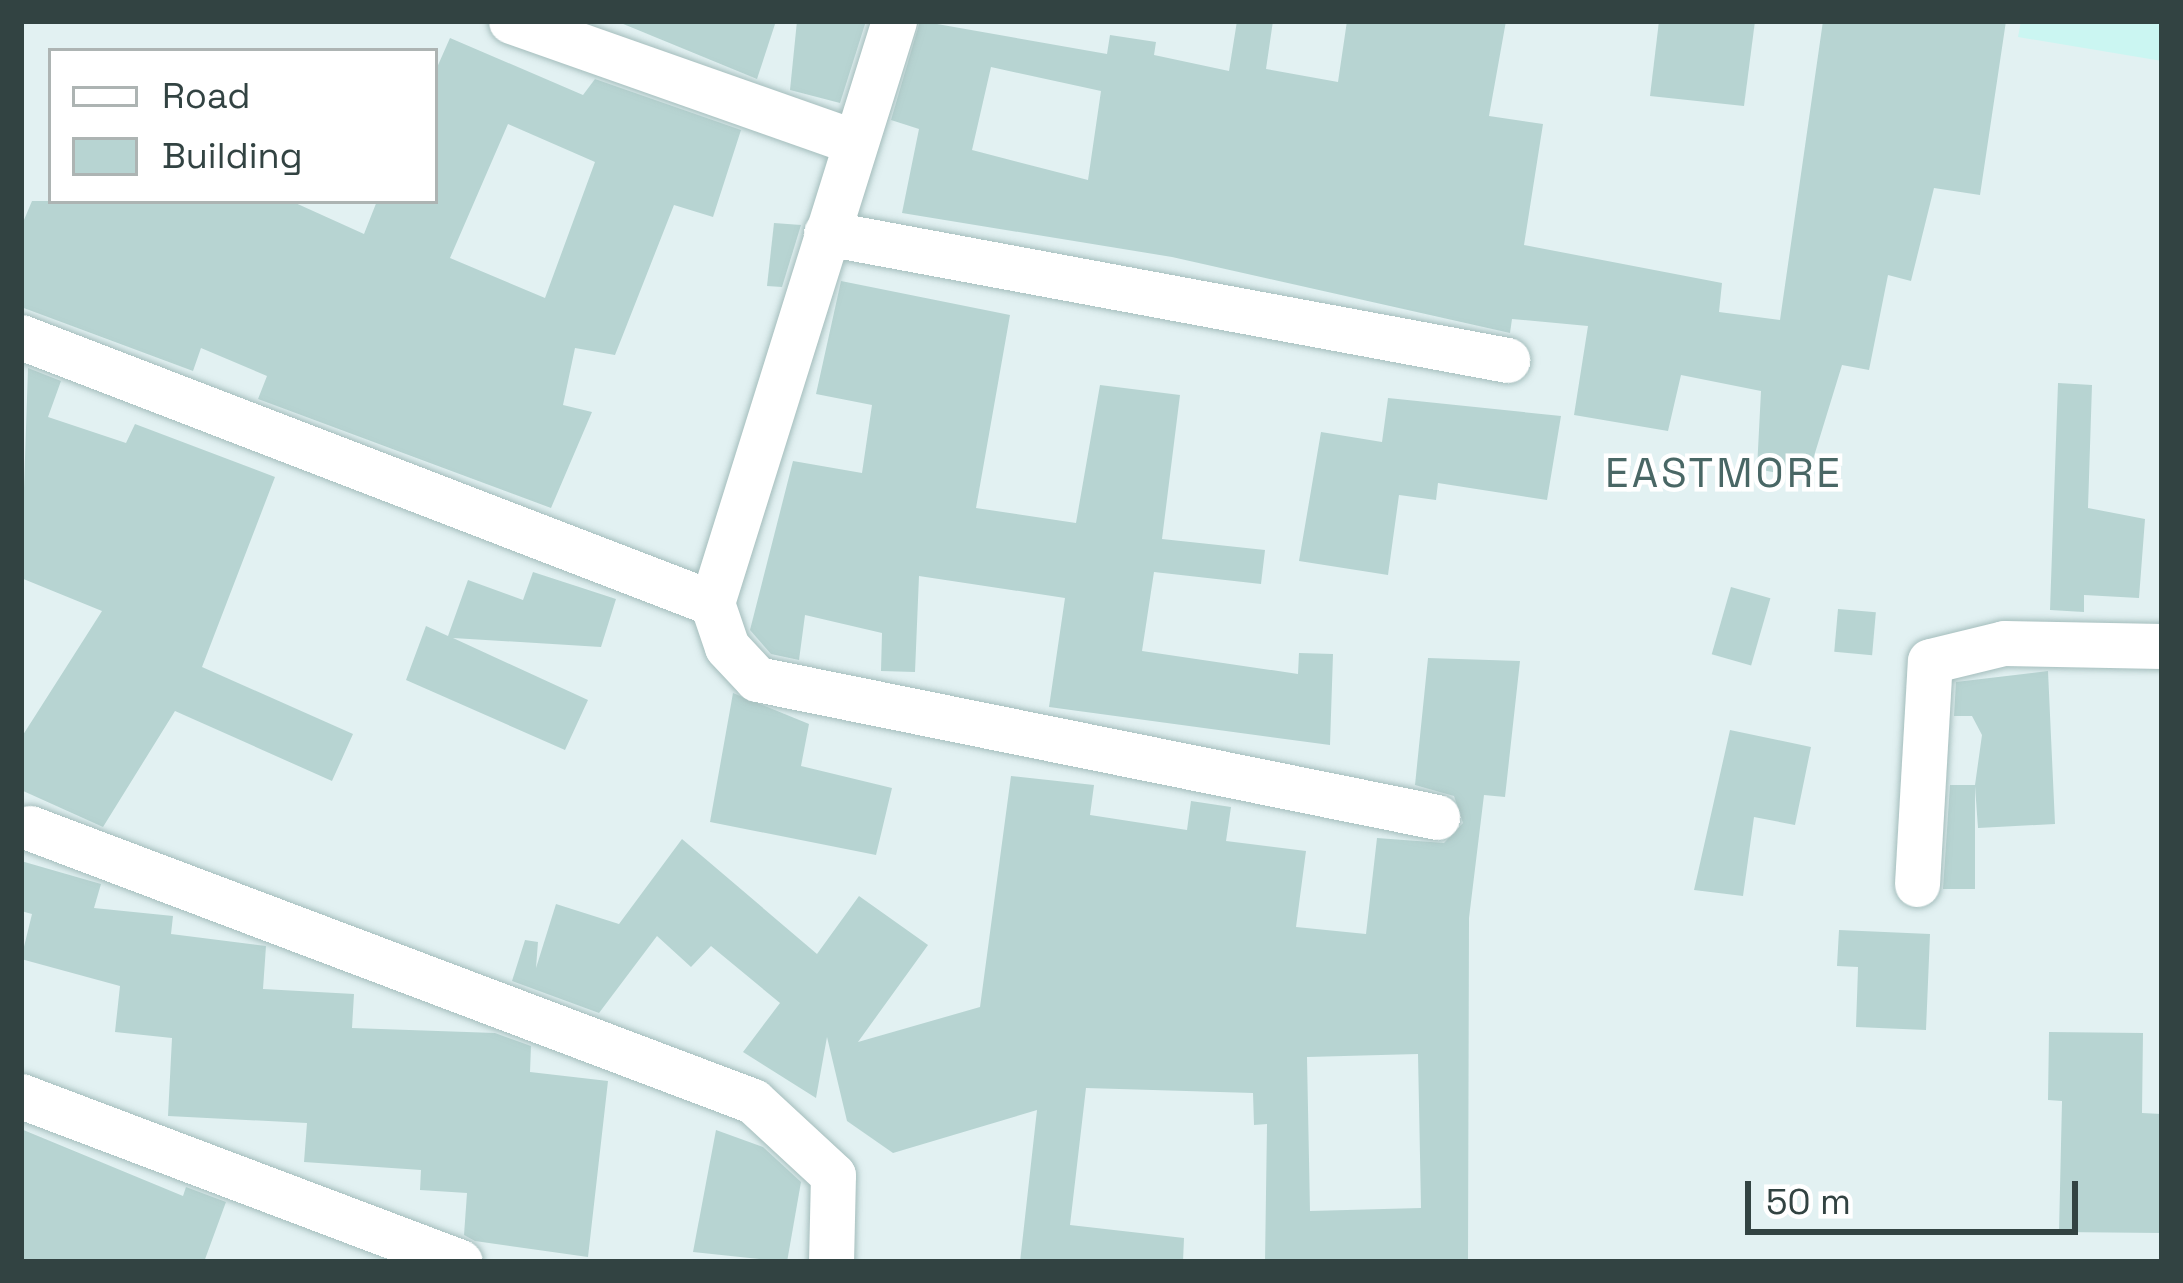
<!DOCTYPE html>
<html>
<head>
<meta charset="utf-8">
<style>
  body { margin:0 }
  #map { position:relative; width:2183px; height:1283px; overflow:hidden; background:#e2f1f2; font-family:"Space Grotesk",sans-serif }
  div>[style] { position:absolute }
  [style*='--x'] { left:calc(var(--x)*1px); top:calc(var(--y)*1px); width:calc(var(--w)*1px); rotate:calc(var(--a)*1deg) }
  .commercial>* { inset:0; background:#cbf6f2 }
  .building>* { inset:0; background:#b7d4d2; transform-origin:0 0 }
  .roads { filter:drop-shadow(0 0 3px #a4bdbc) drop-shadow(0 0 3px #a4bdbc) }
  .street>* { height:45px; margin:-22.5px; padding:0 22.5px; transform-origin:22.5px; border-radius:22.5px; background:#fff }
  span { translate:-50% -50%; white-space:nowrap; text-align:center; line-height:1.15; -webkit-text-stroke:9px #fff; paint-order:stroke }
  .quarter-label { font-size:42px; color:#496765; letter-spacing:3px }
  .frame { position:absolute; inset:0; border:24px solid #324342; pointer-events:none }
  .legend { position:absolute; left:48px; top:48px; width:390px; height:156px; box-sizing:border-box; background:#fff; border:3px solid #adb4b3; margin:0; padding:15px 21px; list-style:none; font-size:36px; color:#324342 }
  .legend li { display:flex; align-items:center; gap:24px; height:60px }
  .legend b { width:60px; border:3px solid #adb4b3 }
  .scale { position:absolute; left:1745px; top:1181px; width:333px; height:54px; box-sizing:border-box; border:6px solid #324342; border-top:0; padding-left:15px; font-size:36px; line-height:42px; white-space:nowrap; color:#324342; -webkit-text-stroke:9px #fff; paint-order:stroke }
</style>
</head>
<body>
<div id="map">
  <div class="commercial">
    <i style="clip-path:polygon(2021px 21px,2162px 21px,2162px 61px,2018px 37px)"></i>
  </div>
  <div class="building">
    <i style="clip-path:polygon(616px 21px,776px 21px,757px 79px)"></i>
    <i style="clip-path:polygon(797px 21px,866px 21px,840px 103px,790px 90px)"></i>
    <i style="clip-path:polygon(evenodd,920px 21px,1107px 54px,1110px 35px,1156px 42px,1154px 55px,1229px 71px,1237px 21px,1273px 21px,1266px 69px,1338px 82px,1347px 21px,1506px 21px,1489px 116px,1543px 124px,1524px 245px,1722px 283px,1719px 312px,1780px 320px,1823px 21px,2006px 21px,1980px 195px,1934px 188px,1911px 281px,1888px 275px,1869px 370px,1842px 365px,1807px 479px,1757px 469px,1761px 391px,1681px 375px,1668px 431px,1574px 415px,1588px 326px,1512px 319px,1510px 333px,1172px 257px,902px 213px,919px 129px,891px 120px,920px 21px,991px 67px,1101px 91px,1088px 180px,972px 150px,991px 67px)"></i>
    <i style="clip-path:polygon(1659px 21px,1755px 21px,1744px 106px,1650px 96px)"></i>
    <i style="clip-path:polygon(evenodd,450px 38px,583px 95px,595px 79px,741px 130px,713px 217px,674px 205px,615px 355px,575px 348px,563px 405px,592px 412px,551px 508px,258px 399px,267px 376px,201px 348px,193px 371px,21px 307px,21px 227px,32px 201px,291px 201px,364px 234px,377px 201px,435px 201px,435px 72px,450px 38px,508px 124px,595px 162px,545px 298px,450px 258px,508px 124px)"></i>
    <i style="clip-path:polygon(774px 223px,801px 225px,782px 287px,767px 286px)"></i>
    <i style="clip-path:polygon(841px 281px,1010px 315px,976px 508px,1076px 523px,1100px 385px,1180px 395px,1162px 539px,1265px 550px,1261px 584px,1154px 572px,1142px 651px,1298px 674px,1299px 653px,1333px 654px,1330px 745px,1049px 707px,1065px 598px,919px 576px,915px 672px,881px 671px,882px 633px,805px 615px,799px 660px,771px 654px,750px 630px,793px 461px,862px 473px,872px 405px,816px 394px)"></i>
    <i style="clip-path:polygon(28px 368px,61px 381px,48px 417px,126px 443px,135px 424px,275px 477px,202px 667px,353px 734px,332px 781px,175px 711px,103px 827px,21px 790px,21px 738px,102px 611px,21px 578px)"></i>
    <i style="clip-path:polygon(2058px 383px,2092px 385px,2088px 508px,2145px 519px,2139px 598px,2084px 595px,2084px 612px,2050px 610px)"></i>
    <i style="clip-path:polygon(1388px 398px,1561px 416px,1547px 500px,1438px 483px,1436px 500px,1399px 495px,1388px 575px,1299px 561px,1321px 432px,1382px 442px)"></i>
    <i style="clip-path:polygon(533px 572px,616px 599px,601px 647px,453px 638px,588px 700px,565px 750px,406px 680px,426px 626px,448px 636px,468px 580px,523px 600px)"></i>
    <i style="left:1731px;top:587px;width:41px;height:70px;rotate:16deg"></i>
    <i style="left:1838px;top:609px;width:38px;height:43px;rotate:5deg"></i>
    <i style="clip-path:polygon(evenodd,1428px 658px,1520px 661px,1505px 797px,1484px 795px,1469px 918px,1468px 1262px,1265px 1262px,1267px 1124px,1254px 1125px,1253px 1093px,1086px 1088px,1070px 1225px,1184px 1238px,1183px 1262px,1020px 1262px,1037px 1110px,893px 1153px,847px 1121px,827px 1037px,816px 1098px,743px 1052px,780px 1003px,711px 946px,691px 967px,657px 936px,599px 1013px,512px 981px,525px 940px,538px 942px,536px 968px,556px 904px,619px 924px,682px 839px,817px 954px,859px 896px,928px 945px,858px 1042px,980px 1007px,1011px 776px,1094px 785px,1090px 815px,1187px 830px,1191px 801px,1231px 807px,1226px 841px,1306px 851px,1296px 927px,1366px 934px,1377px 838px,1444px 843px,1463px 823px,1454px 796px,1415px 785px,1428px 658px,1418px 1054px,1421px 1208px,1310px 1211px,1307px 1057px,1418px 1054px)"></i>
    <i style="clip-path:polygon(2048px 671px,2055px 824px,1978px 828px,1975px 786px,1975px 889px,1943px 889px,1950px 785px,1975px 785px,1982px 735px,1972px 716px,1954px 716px,1956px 682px)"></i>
    <i style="clip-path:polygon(733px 693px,809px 724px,801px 766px,892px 788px,876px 855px,710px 822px)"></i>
    <i style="clip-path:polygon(1730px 730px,1811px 747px,1795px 825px,1754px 817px,1743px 896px,1694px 890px)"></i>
    <i style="clip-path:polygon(21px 861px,101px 884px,94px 908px,173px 916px,171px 934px,266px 946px,263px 989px,354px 994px,352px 1028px,495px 1033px,531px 1046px,530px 1072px,608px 1081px,588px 1257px,475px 1241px,464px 1235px,467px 1193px,420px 1190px,421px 1170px,304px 1162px,307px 1123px,168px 1116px,172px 1038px,115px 1032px,120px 986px,21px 959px,32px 914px,21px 911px)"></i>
    <i style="clip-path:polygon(1839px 930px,1930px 934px,1926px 1030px,1856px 1027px,1858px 967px,1837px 966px)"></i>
    <i style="clip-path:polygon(2049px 1032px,2143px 1033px,2142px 1113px,2162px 1114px,2162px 1233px,2059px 1232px,2062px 1101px,2048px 1100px)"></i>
    <i style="clip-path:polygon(21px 1129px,183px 1196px,186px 1187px,226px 1202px,204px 1262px,21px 1262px)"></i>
    <i style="clip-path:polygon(716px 1130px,763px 1147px,801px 1182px,787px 1262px,693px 1252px)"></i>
  </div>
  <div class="roads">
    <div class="street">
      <i style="--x:511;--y:21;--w:365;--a:19.4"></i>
      <i style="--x:894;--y:21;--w:610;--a:107.37"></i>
      <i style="--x:712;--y:603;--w:46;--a:71.2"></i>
      <i style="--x:727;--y:647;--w:44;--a:46.8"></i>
      <i style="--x:757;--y:679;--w:694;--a:11.47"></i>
      <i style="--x:826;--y:233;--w:693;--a:10.56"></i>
      <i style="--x:21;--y:337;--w:740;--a:21.05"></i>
      <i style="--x:30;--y:828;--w:773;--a:20.69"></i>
      <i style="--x:753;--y:1101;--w:109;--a:42.8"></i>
      <i style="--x:833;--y:1175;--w:87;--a:91.3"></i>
      <i style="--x:1917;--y:884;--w:223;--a:-86.7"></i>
      <i style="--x:1930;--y:661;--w:76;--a:-13.7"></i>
      <i style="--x:2004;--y:643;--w:158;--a:1.1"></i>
      <i style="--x:21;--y:1096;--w:469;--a:20.7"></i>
    </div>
  </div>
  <div class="quarter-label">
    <span style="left:1724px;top:473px">EASTMORE</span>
  </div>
  <div class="frame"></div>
  <ul class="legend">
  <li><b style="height:15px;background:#fff"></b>Road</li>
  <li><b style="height:33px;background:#b7d4d2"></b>Building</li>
  </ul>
  <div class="scale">50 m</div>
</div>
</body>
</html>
